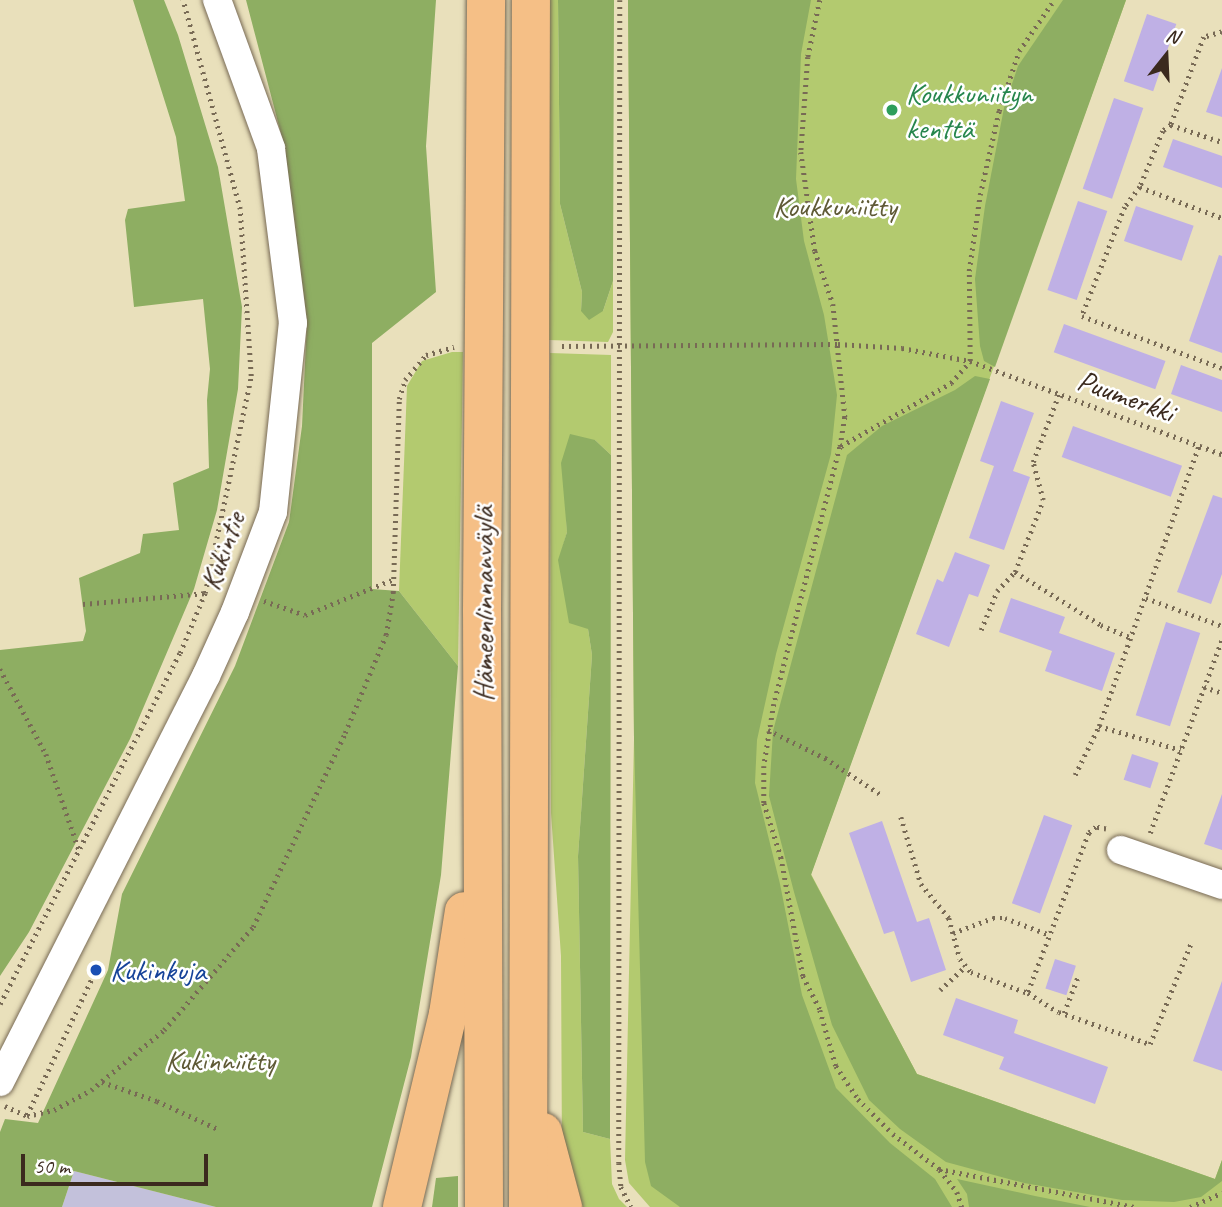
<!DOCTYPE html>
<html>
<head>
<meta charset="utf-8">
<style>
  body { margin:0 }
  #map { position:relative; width:1222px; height:1207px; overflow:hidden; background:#e9e0bb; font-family:Caveat,sans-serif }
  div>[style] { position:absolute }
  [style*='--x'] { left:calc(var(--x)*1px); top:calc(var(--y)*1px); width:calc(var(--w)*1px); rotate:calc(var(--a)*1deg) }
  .industrial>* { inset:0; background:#c3c1db }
  .green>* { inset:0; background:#b3ca6f }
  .forest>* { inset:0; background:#8eae62 }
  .building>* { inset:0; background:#bfb0e5; transform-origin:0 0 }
  .path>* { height:4.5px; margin-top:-2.25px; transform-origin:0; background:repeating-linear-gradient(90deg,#786a55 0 2px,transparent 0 7px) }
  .roads { filter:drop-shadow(0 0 2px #786a55) drop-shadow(0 0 2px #786a55) }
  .street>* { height:28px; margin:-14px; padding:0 14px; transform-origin:14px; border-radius:14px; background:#fff }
  .highway>* { height:38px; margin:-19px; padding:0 19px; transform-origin:19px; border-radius:19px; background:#f5bf86 }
  .dots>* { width:19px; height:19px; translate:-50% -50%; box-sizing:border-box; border:4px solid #fff; border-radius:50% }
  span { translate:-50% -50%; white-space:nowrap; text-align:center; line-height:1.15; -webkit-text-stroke:5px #fff; paint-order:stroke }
  .leisure-label { font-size:30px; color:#27864d }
  .left { translate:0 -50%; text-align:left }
  .park-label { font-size:30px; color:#5f5a36 }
  .street-label { font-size:30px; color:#3b2a1e }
  .transit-label { font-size:30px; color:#164399 }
  .north { position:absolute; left:1131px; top:21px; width:70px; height:70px; -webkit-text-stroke:5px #fff; paint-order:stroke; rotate:18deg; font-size:19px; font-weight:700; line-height:28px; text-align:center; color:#3b2a1e }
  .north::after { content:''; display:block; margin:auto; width:24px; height:32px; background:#3b2a1e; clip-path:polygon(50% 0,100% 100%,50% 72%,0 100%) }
  .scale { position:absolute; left:21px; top:1154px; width:187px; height:32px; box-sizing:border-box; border:4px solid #3b2a1e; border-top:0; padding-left:9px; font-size:21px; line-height:24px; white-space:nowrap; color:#3b2a1e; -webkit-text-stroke:5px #fff; paint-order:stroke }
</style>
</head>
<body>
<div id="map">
  <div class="industrial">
    <i style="clip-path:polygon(74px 1171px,216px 1207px,62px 1207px)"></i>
  </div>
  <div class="green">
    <i style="clip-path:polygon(549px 0,558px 0,560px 204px,582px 292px,581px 311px,603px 311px,613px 281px,613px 332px,608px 342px,549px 340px)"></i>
    <i style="clip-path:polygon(628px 0,1126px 0,811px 874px,917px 1074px,1215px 1179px,1222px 1160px,1222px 1207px,650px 1207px,629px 1183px,625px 1160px,634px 739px)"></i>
    <i style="clip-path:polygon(452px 352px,463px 352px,458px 666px,399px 591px,407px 386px,422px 361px)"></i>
    <i style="clip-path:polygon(550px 353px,611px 355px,611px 455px,595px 440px,566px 512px,567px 532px,559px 560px,588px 629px,592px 655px,578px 856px,583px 1132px,610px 1139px,612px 1184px,619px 1199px,627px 1207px,581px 1207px,562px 1160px,561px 956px,551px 813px)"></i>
  </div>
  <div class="forest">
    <i style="clip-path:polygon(133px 0,164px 0,178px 35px,218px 167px,242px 307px,238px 389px,217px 510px,194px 589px,130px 739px,29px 932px,0 976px,0 650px,83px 641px,86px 631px,79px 578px,140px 553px,143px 534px,179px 530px,173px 483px,209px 468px,207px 400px,210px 369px,203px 299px,134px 307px,125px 220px,128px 209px,185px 201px,176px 137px)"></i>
    <i style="clip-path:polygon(246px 0,436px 0,426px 146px,436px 292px,372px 343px,372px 589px,399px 591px,458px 666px,441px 875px,411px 1057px,372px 1207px,216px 1207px,74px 1171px,62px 1207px,0 1207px,0 1132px,5px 1119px,38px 1123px,108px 970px,122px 894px,235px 666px,289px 522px,302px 426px,307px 321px,285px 149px)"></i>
    <i style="clip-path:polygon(558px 0,614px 0,613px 281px,603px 311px,589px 320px,581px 311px,582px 292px,560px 204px)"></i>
    <i style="clip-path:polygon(628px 0,811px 0,801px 54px,796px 179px,804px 241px,824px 315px,837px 395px,831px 454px,776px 654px,757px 740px,755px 783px,780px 884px,802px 995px,836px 1088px,890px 1143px,935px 1179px,952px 1207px,680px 1207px,651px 1186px,645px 1162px,634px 739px)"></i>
    <i style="clip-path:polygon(1063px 0,1126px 0,995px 367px,984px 361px,980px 346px,975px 279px,985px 206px,1004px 108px,1018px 66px)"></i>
    <i style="clip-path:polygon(975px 376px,990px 379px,811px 875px,917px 1074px,1215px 1179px,1222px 1160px,1222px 1181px,1201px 1197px,1174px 1202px,1122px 1200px,1024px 1183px,946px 1162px,900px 1129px,869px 1100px,832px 1025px,794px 892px,769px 796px,773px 731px,847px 455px,882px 426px,955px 390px)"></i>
    <i style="clip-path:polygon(570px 434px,595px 440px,611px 455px,610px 1139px,583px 1132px,578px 856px,592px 655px,588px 629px,569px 623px,558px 560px,567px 532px,561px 463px)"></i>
    <i style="clip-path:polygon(458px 1176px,458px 1207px,432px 1207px,436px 1178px)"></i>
    <i style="clip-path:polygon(957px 1179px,1035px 1196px,1090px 1207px,969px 1207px,967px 1194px)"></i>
  </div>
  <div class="building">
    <i style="left:1147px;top:14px;width:31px;height:71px;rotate:19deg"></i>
    <i style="clip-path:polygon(1222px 68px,1222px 117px,1206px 112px)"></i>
    <i style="left:1114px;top:98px;width:31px;height:96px;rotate:19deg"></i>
    <i style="clip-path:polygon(1173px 139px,1222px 156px,1222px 188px,1163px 167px)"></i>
    <i style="left:1078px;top:201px;width:31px;height:94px;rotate:19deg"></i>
    <i style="left:1136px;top:206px;width:61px;height:37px;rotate:19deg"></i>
    <i style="clip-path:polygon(1219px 255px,1222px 256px,1222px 353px,1189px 341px)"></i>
    <i style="left:1064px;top:324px;width:108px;height:30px;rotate:20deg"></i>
    <i style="clip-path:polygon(1181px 365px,1222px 380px,1222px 412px,1171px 394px)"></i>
    <i style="clip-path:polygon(1001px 401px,1034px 413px,1013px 471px,1030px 477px,1004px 550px,969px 538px,994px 466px,980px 461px)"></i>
    <i style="left:1073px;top:426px;width:116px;height:33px;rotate:20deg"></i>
    <i style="clip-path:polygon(1213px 495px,1222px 498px,1222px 574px,1211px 604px,1177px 592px)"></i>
    <i style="clip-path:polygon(955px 552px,990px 565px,978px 597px,969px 594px,949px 647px,916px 634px,937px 579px,943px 582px)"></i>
    <i style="clip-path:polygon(1011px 598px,1065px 617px,1059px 633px,1115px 653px,1102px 691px,1045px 671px,1052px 651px,999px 632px)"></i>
    <i style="left:1166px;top:622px;width:36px;height:98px;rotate:18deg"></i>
    <i style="left:1132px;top:754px;width:28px;height:27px;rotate:18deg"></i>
    <i style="clip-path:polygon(1222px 794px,1222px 850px,1204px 844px)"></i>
    <i style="left:1044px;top:815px;width:30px;height:94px;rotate:20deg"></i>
    <i style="clip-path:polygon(882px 821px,917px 922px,929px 918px,946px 970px,911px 982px,894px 931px,884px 934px,849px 833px)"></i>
    <i style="left:1055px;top:959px;width:22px;height:31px;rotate:18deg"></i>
    <i style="clip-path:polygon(1222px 981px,1222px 1071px,1193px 1061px)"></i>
    <i style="clip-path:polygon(956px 998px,1018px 1020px,1014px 1033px,1108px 1067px,1095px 1104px,999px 1069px,1004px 1057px,943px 1035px)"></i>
  </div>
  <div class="path">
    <i style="--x:620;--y:0;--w:1163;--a:90.05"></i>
    <i style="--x:619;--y:1163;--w:24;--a:85"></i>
    <i style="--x:621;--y:1187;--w:22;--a:63"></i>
    <i style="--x:820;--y:0;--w:58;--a:101.9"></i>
    <i style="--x:808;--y:57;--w:95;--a:94.2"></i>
    <i style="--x:801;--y:152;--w:100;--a:82"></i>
    <i style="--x:815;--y:251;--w:56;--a:71.2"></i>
    <i style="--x:833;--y:304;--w:114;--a:83.9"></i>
    <i style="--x:845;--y:417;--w:30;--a:99"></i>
    <i style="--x:840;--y:447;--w:265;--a:104.4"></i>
    <i style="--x:774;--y:704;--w:63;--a:99.2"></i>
    <i style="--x:764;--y:766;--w:37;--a:90"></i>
    <i style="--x:764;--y:803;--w:57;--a:72.5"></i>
    <i style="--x:781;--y:857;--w:121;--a:79.5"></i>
    <i style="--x:803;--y:976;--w:38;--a:63"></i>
    <i style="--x:820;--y:1010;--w:58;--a:74.1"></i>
    <i style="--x:836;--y:1066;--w:40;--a:56"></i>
    <i style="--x:858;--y:1099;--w:49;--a:45"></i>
    <i style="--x:893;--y:1134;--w:58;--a:37.3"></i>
    <i style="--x:939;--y:1169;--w:199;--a:11"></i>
    <i style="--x:1222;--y:32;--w:19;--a:164"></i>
    <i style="--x:1204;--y:37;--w:94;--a:110.6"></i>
    <i style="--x:1171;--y:125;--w:54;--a:18.4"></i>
    <i style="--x:1171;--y:125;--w:10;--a:143"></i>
    <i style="--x:1163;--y:131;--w:61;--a:112.3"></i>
    <i style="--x:1140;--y:187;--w:25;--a:127"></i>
    <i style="--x:1125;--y:207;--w:117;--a:111.5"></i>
    <i style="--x:1082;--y:316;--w:149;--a:20.4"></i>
    <i style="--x:1140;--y:187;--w:88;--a:20.7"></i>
    <i style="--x:562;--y:346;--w:276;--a:-0.4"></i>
    <i style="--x:838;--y:344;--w:64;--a:3.6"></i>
    <i style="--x:902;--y:348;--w:69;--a:10.8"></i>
    <i style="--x:970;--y:361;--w:269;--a:20.3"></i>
    <i style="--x:841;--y:446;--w:127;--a:-29.8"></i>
    <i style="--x:951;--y:383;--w:29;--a:-49"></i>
    <i style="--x:970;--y:361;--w:90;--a:-90.6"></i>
    <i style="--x:969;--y:271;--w:77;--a:-81.8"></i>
    <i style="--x:980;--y:195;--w:86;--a:-77.3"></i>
    <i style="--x:999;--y:111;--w:63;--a:-71.6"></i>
    <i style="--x:1019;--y:51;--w:62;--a:-55.5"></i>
    <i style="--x:1015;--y:572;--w:101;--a:31.6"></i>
    <i style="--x:1101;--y:625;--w:33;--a:23"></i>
    <i style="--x:1146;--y:598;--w:81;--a:20.2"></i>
    <i style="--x:264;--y:601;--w:43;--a:18.9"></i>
    <i style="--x:305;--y:615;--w:96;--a:-22"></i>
    <i style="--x:83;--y:604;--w:124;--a:-5.1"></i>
    <i style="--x:981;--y:630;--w:42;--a:-67.7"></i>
    <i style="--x:997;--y:591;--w:26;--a:-47"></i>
    <i style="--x:1015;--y:572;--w:77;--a:-68.7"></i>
    <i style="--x:1043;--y:500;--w:39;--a:-105"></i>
    <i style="--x:1033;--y:462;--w:73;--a:-69.1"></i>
    <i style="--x:0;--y:669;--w:97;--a:61.6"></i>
    <i style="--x:46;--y:754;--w:102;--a:71"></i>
    <i style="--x:1204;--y:687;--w:19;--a:18"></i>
    <i style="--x:1099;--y:726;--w:85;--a:16.3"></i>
    <i style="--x:768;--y:730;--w:64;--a:26.2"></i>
    <i style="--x:825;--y:758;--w:69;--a:33.2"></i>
    <i style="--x:1075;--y:775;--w:55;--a:-63.9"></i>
    <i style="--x:1099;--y:726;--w:298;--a:-70.4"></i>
    <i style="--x:901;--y:817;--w:70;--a:73.4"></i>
    <i style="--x:921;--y:884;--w:44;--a:50.5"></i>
    <i style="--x:949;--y:918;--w:42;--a:75"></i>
    <i style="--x:960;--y:959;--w:17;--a:50"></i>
    <i style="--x:971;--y:972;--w:61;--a:20.2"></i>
    <i style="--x:1106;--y:829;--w:10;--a:-169"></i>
    <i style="--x:1096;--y:827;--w:9;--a:139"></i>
    <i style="--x:1089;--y:833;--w:171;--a:110.9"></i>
    <i style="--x:1028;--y:993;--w:36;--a:32"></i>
    <i style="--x:1059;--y:1012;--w:96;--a:19.4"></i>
    <i style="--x:1150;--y:1044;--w:109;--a:-67.9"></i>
    <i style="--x:1150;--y:833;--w:207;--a:-69.6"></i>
    <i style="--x:953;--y:933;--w:43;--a:-20.6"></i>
    <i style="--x:993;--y:918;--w:12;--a:0"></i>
    <i style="--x:1005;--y:918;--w:48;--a:20.7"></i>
    <i style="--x:940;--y:990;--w:35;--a:-43"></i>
    <i style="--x:0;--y:1004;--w:394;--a:-62.9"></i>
    <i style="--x:180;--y:653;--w:65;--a:-67.4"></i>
    <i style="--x:205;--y:593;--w:222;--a:-78"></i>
    <i style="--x:251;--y:376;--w:167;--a:-93.8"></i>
    <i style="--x:240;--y:209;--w:217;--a:-105.3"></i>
    <i style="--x:1064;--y:1013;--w:40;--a:-69"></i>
    <i style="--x:102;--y:1082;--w:58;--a:19.1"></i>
    <i style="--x:157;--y:1101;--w:67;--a:24.7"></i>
    <i style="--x:5;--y:1106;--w:24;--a:24"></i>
    <i style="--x:27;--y:1116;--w:28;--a:-13"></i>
    <i style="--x:54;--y:1110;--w:42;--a:-28.4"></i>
    <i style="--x:91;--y:1090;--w:94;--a:-39.4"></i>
    <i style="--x:164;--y:1030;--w:136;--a:-49.2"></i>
    <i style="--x:253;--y:927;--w:215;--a:-64.6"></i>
    <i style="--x:345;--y:733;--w:106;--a:-67.3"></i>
    <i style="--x:386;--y:635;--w:43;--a:-80.5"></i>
    <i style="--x:393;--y:593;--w:194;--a:-88.2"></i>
    <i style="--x:399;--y:399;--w:20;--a:-72"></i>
    <i style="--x:405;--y:380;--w:33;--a:-50"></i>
    <i style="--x:426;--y:355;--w:29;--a:-16"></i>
    <i style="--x:27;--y:1115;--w:161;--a:-64.6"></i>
    <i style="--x:940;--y:1170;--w:28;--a:52"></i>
    <i style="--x:957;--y:1192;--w:16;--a:72"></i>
    <i style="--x:1190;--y:1207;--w:35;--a:-24"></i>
  </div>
  <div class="roads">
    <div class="street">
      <i style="--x:1121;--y:850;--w:107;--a:19.1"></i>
      <i style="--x:0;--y:1082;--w:455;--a:-63.1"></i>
      <i style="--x:206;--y:676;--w:70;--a:-65.6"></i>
      <i style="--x:235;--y:612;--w:107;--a:-69.2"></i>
      <i style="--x:273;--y:512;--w:190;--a:-84"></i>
      <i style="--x:293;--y:323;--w:176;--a:-97.2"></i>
      <i style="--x:271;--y:148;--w:158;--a:-110"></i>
    </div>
    <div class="highway">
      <i style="--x:543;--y:1132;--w:78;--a:75.1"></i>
      <i style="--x:402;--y:1207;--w:198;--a:-76.6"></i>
      <i style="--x:448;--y:1014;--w:104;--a:-81.2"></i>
      <i style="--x:484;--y:1207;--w:596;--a:-90.19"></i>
      <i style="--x:482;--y:611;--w:611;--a:-89.62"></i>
      <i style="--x:528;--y:1207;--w:1207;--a:-89.86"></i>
    </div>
  </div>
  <div class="dots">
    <i style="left:892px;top:110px;background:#2e9e5b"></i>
    <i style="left:96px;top:970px;background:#1a4fb4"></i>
  </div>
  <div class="leisure-label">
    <span class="left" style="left:906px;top:110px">Koukkuniityn<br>kenttä</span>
  </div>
  <div class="park-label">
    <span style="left:835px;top:206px">Koukkuniitty</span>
    <span style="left:220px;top:1060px">Kukinniitty</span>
  </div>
  <div class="street-label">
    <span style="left:1126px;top:396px;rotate:20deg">Puumerkki</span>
    <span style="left:222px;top:551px;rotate:-70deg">Kukintie</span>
    <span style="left:483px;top:604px;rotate:-90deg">Hämeenlinnanväylä</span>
  </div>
  <div class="transit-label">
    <span class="left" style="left:110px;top:970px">Kukinkuja</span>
  </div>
  <div class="north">N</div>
  <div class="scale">50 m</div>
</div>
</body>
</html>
